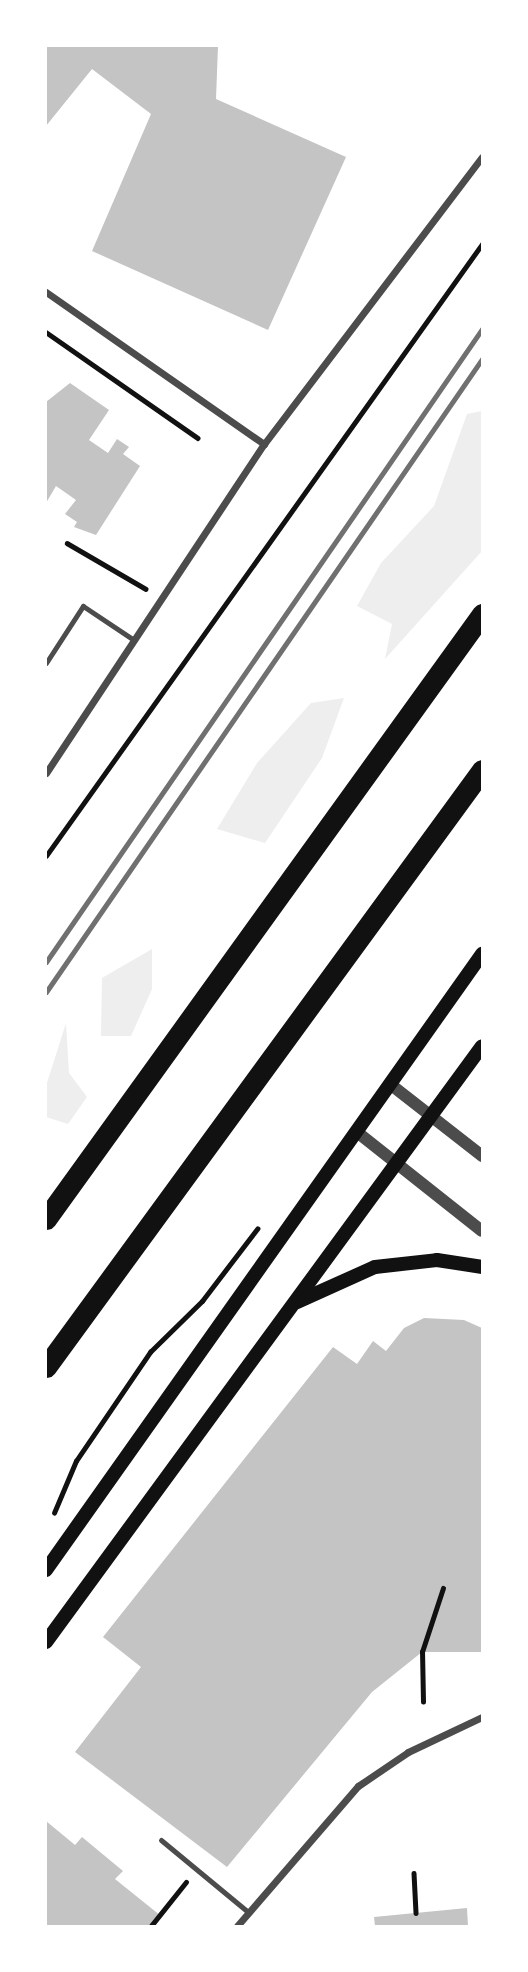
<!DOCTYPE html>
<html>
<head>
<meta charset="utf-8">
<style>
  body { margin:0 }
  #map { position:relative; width:528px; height:1972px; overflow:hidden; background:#fff; font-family:Figtree,sans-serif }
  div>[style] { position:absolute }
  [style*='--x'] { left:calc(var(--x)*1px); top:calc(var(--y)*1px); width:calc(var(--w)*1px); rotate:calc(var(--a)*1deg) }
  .green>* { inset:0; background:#eee }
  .building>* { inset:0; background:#c4c4c4 }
  .path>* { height:4.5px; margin:-2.25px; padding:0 2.25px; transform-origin:2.25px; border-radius:2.25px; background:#111 }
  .service>* { height:5px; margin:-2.5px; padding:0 2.5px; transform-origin:2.5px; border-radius:2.5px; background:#4c4c4c }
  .minor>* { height:7px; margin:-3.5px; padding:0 3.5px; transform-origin:3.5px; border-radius:3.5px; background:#4c4c4c }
  .tertiary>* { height:12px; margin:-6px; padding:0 6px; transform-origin:6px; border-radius:6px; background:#4c4c4c }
  .secondary>* { height:14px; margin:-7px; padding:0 7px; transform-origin:7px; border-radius:7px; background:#111 }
  .motorway>* { height:21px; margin:-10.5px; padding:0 10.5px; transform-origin:10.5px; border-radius:10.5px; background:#111 }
  .rail>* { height:5px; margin:-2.5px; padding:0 2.5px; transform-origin:2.5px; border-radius:2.5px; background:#707070 }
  span { translate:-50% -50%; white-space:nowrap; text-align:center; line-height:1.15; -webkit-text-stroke:5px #fff; paint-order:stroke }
  .frame { position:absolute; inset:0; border:47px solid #fff; pointer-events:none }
</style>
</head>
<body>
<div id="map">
  <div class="green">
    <i style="clip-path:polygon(482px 411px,482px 551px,385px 659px,392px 624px,357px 606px,381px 563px,434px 506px,467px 414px)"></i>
    <i style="clip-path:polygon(344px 698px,322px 758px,265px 843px,217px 829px,257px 763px,311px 703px)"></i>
    <i style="clip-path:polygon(152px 949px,152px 989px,131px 1036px,101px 1036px,102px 978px)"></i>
    <i style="clip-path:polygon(66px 1023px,69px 1073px,87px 1097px,68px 1124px,46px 1117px,46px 1086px)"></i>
  </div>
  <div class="building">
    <i style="clip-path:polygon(46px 46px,218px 46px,216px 99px,346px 157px,268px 330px,92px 251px,151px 114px,92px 69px,46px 126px)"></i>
    <i style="clip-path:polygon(70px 383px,109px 410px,89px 440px,108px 453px,117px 439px,129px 447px,123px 454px,140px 466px,96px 535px,74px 527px,77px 522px,65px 514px,76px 500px,56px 486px,46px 503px,46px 402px)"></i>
    <i style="clip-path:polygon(424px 1318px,464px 1320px,482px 1328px,482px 1652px,422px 1652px,372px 1692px,227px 1867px,75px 1752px,141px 1667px,103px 1637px,333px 1347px,357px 1364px,373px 1341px,386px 1351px,404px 1328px)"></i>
    <i style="clip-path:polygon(46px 1821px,75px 1845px,82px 1837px,123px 1871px,115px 1879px,161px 1916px,152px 1926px,46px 1926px)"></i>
    <i style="clip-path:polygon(467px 1908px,468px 1926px,375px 1926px,374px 1917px)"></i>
  </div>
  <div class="path">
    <i style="--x:46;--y:332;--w:185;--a:34.9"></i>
    <i style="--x:67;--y:543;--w:91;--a:30.2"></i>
    <i style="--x:46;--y:856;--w:751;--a:-54.53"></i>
    <i style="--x:54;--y:1513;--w:56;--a:-67.1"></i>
    <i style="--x:76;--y:1461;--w:132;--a:-55.8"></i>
    <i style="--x:150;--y:1352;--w:73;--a:-44.4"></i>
    <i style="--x:202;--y:1301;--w:91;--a:-52.6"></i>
    <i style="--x:423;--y:1702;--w:50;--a:-91.1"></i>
    <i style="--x:422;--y:1652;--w:67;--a:-71.8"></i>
    <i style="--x:414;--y:1873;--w:40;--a:87.1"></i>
    <i style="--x:151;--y:1926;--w:56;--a:-51.5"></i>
  </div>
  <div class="service">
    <i style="--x:46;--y:663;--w:68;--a:-57"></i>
    <i style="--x:83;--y:606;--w:61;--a:33.7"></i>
    <i style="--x:161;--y:1840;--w:113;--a:39.6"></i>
  </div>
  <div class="minor">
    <i style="--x:46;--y:292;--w:266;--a:34.9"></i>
    <i style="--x:46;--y:773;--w:395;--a:-56.5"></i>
    <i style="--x:264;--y:444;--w:360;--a:-52.8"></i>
    <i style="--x:237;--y:1926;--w:185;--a:-49.2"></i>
    <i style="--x:358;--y:1786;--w:60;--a:-34.2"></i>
    <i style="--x:408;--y:1752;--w:82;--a:-25.3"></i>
  </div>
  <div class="tertiary">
    <i style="--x:390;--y:1084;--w:117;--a:38"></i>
    <i style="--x:357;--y:1132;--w:159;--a:38.4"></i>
  </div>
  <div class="secondary">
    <i style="--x:297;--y:1302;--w:85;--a:-24.2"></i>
    <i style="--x:375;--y:1267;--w:62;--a:-6.4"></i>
    <i style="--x:437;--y:1260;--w:46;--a:8.8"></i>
    <i style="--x:46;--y:1570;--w:755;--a:-54.71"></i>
    <i style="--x:46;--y:1642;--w:738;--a:-53.81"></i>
  </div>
  <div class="motorway">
    <i style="--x:46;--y:1219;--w:746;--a:-54.22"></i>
    <i style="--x:46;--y:1367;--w:739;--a:-53.86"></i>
  </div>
  <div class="rail">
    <i style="--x:46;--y:962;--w:769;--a:-55.44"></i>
    <i style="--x:46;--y:992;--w:769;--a:-55.44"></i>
  </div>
  <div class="frame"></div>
</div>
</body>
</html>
